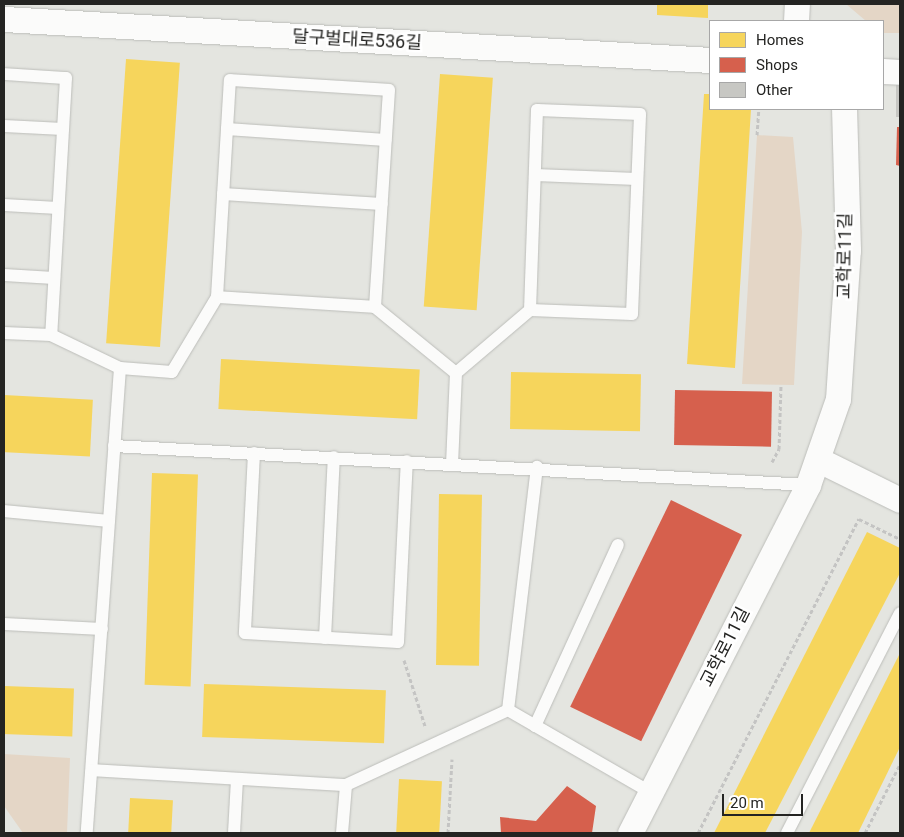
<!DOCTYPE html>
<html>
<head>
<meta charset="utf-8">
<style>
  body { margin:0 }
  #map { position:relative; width:904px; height:837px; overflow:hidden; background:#e4e5e0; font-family:Roboto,"Noto Sans KR",sans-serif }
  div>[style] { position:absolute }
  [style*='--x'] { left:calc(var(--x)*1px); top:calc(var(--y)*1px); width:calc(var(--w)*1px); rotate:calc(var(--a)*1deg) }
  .green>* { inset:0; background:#e4d6c6 }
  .homes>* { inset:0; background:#f6d55c; transform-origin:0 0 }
  .shops>* { inset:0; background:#d6604d; transform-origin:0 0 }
  .building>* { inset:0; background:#c7c7c3; transform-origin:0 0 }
  .path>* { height:3px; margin-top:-1.5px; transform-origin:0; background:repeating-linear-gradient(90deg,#c4c4c3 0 4px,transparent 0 6.5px) }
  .roads { filter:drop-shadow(0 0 1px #bcbdb9) drop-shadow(0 0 1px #bcbdb9) }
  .lane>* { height:12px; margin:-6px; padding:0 6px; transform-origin:6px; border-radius:6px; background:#fbfbfa }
  .street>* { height:25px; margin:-12.5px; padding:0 12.5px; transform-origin:12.5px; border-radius:12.5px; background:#fbfbfa }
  span { translate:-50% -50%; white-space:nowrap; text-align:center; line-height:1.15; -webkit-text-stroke:5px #fff; paint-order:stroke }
  .street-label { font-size:18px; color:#242422 }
  .frame { position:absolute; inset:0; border:5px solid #242422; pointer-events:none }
  .legend { position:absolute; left:709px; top:20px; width:175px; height:90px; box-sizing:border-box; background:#fff; border:1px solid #a7a7a7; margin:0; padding:6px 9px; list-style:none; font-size:15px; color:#242422 }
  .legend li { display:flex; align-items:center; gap:10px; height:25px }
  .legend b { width:25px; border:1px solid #a7a7a7 }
  .scale { position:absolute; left:722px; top:794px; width:81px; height:22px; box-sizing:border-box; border:2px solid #242422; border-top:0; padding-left:6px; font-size:15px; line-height:18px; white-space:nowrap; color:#242422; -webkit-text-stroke:4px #fff; paint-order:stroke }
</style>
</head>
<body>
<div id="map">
  <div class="green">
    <i style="clip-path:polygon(846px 4px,900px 4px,900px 33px,883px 33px,883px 21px,866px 21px)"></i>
    <i style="clip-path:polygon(757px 135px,793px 137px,802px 232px,794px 385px,742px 384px)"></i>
    <i style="clip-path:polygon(4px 754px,70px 758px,67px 833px,23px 833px,4px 806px)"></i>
  </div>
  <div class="homes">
    <i style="clip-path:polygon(657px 4px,708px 4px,708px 18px,657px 15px)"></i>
    <i style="left:126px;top:59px;width:54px;height:285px;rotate:4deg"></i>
    <i style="left:440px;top:74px;width:53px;height:233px;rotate:4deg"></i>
    <i style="clip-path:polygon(704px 94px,710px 94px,710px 109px,751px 109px,735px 368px,687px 364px)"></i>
    <i style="left:221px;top:359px;width:199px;height:50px;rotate:3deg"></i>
    <i style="left:511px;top:372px;width:130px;height:57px;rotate:1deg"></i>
    <i style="left:4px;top:395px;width:89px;height:57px;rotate:3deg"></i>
    <i style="left:152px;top:473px;width:46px;height:212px;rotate:2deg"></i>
    <i style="left:439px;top:494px;width:43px;height:171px;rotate:1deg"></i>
    <i style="clip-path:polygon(867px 532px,900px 548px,900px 573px,765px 833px,714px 833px)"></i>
    <i style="clip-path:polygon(900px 653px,900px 747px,858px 833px,809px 833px)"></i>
    <i style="left:204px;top:684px;width:182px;height:53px;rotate:2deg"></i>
    <i style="left:4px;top:686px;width:70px;height:48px;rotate:2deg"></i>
    <i style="left:399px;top:779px;width:43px;height:54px;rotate:3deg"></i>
    <i style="left:130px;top:798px;width:43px;height:35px;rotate:3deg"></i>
  </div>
  <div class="shops">
    <i style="clip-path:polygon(897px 127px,900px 127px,900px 166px,896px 165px)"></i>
    <i style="left:675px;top:390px;width:97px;height:55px;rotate:1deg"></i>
    <i style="left:671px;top:500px;width:79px;height:230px;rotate:26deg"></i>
    <i style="clip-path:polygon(567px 786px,596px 806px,592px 833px,501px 833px,500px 817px,536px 821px)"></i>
  </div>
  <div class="building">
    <i style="left:900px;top:84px;width:33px;height:4px;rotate:90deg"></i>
  </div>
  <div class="path">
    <i style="--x:757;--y:135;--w:26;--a:-86"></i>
    <i style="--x:772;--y:462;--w:15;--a:-62"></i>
    <i style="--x:779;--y:449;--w:64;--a:-88.2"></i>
    <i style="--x:404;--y:660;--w:69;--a:72.3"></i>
    <i style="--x:448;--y:833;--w:74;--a:-86.9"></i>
    <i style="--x:698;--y:833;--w:353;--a:-62.9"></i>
    <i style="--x:859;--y:519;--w:46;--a:26"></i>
    <i style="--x:865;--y:833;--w:77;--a:-63.1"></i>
  </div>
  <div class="roads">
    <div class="lane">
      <i style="--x:4;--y:74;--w:62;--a:3.7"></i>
      <i style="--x:66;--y:78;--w:257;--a:93.3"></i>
      <i style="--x:4;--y:126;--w:59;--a:2.9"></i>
      <i style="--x:227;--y:129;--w:159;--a:4"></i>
      <i style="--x:535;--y:175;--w:102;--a:2.2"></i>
      <i style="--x:223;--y:194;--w:159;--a:3.6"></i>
      <i style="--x:4;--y:205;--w:54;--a:3.2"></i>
      <i style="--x:4;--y:275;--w:50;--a:3.4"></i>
      <i style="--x:217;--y:297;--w:158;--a:3.6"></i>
      <i style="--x:375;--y:307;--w:104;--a:39.2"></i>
      <i style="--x:456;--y:373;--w:90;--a:92.5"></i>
      <i style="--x:4;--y:333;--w:47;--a:2.4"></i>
      <i style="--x:51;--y:335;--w:76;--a:25.6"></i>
      <i style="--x:120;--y:368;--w:466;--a:94.1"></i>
      <i style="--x:120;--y:368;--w:52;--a:4.4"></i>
      <i style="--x:172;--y:372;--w:87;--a:-59"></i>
      <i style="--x:217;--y:297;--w:217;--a:-86.6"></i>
      <i style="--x:230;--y:80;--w:159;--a:3.6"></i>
      <i style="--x:389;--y:90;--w:217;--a:93.7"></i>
      <i style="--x:456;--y:373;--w:97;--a:-40.4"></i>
      <i style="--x:530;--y:310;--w:102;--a:2.2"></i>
      <i style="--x:632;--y:314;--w:200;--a:-87.7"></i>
      <i style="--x:640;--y:114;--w:103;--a:-177.8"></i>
      <i style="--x:537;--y:110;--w:200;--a:92"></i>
      <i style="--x:114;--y:446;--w:695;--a:3.22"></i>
      <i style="--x:254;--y:453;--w:180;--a:92.9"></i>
      <i style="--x:245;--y:633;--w:153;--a:3.4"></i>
      <i style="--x:398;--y:642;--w:181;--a:-87.2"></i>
      <i style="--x:4;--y:511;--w:105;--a:5.4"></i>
      <i style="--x:4;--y:624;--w:98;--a:2.9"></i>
      <i style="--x:325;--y:638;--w:181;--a:-87.2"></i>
      <i style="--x:508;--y:710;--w:245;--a:-83.2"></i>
      <i style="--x:535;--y:726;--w:199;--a:-65.4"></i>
      <i style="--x:92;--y:770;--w:254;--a:3.4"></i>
      <i style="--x:346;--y:785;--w:179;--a:-24.8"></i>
      <i style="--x:508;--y:710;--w:164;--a:30"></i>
      <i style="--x:234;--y:833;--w:54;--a:-86.8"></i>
      <i style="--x:342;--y:833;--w:48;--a:-85.2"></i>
      <i style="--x:787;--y:833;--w:247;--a:-62.8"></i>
    </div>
    <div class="street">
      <i style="--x:4;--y:19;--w:707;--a:3.32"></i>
      <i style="--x:796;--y:21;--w:17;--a:-87"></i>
      <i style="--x:883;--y:71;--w:17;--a:3"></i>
      <i style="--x:819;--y:460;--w:90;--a:26.3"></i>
      <i style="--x:630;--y:833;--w:391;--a:-62.9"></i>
      <i style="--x:808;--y:485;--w:91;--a:-70.8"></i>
      <i style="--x:838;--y:399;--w:149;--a:-86.2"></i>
      <i style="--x:848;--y:250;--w:141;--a:-91.6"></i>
    </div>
  </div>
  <div class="street-label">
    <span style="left:357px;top:40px;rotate:3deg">달구벌대로536길</span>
    <span style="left:845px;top:256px;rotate:-89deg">교학로11길</span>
    <span style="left:725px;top:647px;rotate:-63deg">교학로11길</span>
  </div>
  <div class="frame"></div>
  <ul class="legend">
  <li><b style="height:14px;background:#f6d55c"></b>Homes</li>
  <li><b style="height:14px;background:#d6604d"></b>Shops</li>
  <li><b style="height:14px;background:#c7c7c3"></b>Other</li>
  </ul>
  <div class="scale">20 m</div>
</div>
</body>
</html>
